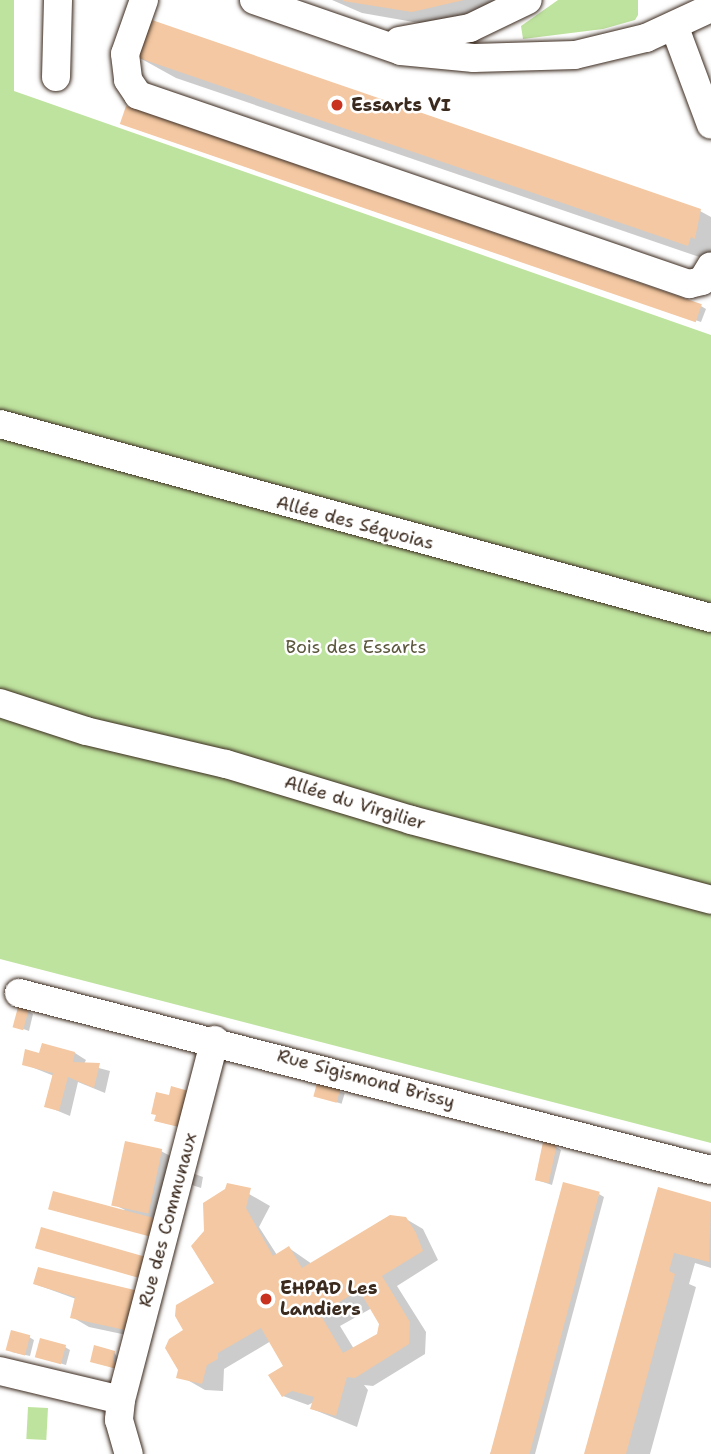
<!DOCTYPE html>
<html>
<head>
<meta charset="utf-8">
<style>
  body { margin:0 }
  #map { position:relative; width:711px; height:1454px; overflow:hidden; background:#fff; font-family:"Shantell Sans",sans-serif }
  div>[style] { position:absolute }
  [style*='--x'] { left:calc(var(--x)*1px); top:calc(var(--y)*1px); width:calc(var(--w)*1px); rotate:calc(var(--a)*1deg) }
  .green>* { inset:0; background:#bee39e; transform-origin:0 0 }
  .shadow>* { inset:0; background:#0003; transform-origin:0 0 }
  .building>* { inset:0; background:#f3c8a2; transform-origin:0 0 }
  .roads { filter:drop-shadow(0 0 2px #3b2a1e) drop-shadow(0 0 2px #3b2a1e) }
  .minor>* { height:28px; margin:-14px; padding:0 14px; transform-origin:14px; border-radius:14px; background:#fff }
  .dots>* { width:19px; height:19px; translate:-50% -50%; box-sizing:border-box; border:4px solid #fff; border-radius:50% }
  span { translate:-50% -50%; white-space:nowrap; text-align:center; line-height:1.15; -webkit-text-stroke:5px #fff; paint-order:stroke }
  .poi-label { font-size:18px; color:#3b2a1e; font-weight:700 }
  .left { translate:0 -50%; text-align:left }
  .street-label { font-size:18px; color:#3b2a1e }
  .park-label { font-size:18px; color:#5c583e }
</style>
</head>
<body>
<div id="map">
  <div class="green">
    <i style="clip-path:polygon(0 0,14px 0,14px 91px,711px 335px,711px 1143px,0 959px)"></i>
    <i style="clip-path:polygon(558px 0,638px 0,638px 15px,635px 20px,603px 29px,523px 39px,521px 26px)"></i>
    <i style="left:28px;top:1407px;width:20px;height:32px;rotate:3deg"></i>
  </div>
  <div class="shadow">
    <i style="clip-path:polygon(332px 0,525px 0,442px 27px,362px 13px)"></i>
    <i style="clip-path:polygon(138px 57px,700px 211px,711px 217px,711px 261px,176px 78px)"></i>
    <i style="clip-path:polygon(123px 124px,701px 306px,706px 309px,701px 322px)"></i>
    <i style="clip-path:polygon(28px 1011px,33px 1014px,29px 1031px,15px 1026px)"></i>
    <i style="clip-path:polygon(43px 1045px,75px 1053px,86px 1060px,84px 1064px,110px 1071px,105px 1093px,78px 1082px,70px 1116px,46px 1106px,54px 1076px,24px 1064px,41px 1055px)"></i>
    <i style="left:318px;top:1085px;width:28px;height:11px;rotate:17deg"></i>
    <i style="clip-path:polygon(556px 1147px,561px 1150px,552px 1185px,540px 1181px)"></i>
    <i style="clip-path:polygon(161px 1151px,172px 1157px,160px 1238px,50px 1208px,125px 1210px,113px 1204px)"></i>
    <i style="clip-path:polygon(192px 1173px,203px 1177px,201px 1188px,189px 1184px)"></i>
    <i style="clip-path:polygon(659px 1189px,711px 1204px,711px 1268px,695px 1263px,689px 1284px,696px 1287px,650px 1454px,586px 1454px)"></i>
    <i style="clip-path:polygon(evenodd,249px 1194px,270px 1206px,259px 1227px,277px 1255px,289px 1248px,312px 1264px,406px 1219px,423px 1229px,438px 1260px,397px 1286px,426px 1332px,425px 1354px,373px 1386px,364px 1385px,368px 1390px,357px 1427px,312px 1409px,314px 1402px,308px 1405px,283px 1396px,286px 1367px,271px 1341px,224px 1369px,223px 1391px,205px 1390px,184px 1378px,185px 1331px,216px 1284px,249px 1194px,372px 1308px,381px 1323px,379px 1335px,354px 1349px,340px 1326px,372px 1308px)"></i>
    <i style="clip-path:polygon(599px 1194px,604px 1197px,535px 1454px,490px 1454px)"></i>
    <i style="clip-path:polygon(39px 1270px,150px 1340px,89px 1327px,72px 1317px,76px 1299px,35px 1284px)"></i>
    <i style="clip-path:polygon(29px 1337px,34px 1340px,30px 1356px,12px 1352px)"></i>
    <i style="clip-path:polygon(65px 1347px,70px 1350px,66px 1365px,37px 1356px)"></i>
    <i style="clip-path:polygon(114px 1352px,126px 1372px,92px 1361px)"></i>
  </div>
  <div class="building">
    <i style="clip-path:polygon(464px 0,412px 12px,343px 1px,343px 0)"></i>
    <i style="clip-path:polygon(149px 19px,701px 209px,695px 239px,691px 237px,688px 246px,136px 57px)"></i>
    <i style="left:126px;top:106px;width:609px;height:19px;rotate:19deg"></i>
    <i style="left:18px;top:1007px;width:11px;height:21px;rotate:15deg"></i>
    <i style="clip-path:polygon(42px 1043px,75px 1052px,73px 1062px,100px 1063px,94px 1088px,68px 1077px,59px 1111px,44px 1107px,53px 1073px,22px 1065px,25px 1049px,39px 1053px)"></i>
    <i style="left:317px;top:1083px;width:24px;height:14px;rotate:15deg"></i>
    <i style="clip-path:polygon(171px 1086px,192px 1092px,183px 1128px,154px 1121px,156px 1115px,151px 1114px,156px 1092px,169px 1095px)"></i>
    <i style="left:125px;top:1141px;width:38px;height:66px;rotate:12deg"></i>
    <i style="left:543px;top:1142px;width:14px;height:39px;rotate:12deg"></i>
    <i style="left:563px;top:1182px;width:38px;height:282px;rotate:15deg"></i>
    <i style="clip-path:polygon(evenodd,227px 1183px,251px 1188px,246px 1208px,273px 1256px,289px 1246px,302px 1268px,390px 1215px,406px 1217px,416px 1233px,423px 1251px,382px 1276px,410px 1322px,409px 1344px,355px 1378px,347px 1377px,336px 1416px,310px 1409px,314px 1397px,292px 1391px,282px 1397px,268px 1375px,283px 1366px,261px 1328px,218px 1353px,218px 1359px,207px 1365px,202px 1384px,176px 1378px,178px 1370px,165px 1348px,169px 1339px,183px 1330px,175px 1316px,176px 1305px,214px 1283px,191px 1246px,204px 1231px,203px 1203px,225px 1189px,227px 1183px,359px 1290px,379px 1324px,377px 1334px,343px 1353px,320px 1314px,359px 1290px)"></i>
    <i style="clip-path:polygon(658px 1187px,711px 1202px,709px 1262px,674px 1253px,669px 1271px,675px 1274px,626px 1454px,584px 1454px)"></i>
    <i style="left:53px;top:1191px;width:111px;height:19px;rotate:15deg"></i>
    <i style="left:41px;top:1227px;width:112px;height:22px;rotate:16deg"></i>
    <i style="clip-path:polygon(38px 1267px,143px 1292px,134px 1332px,70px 1318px,75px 1297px,33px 1284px)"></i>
    <i style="left:11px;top:1330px;width:20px;height:21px;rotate:15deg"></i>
    <i style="left:40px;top:1338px;width:27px;height:20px;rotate:15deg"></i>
    <i style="clip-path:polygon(94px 1345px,115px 1351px,113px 1362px,123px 1364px,121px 1370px,90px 1362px)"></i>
  </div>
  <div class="roads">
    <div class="minor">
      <i style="--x:144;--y:0;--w:57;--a:109.4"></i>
      <i style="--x:125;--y:54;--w:26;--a:83"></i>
      <i style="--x:128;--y:80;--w:18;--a:56"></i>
      <i style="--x:138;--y:95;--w:583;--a:18.93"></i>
      <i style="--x:689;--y:284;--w:13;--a:-13"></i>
      <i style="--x:702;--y:281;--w:17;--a:-59"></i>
      <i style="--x:254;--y:0;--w:156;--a:19.1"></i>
      <i style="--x:401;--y:51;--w:73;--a:5.5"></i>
      <i style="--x:474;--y:58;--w:101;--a:-1.7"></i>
      <i style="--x:575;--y:55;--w:73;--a:-13.5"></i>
      <i style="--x:646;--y:38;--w:72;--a:-24.8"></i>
      <i style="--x:675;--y:28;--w:103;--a:69.6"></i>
      <i style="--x:399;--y:41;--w:72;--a:-10.4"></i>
      <i style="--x:470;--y:28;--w:64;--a:-25.8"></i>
      <i style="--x:56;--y:77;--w:77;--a:-88.5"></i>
      <i style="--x:0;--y:424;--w:737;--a:15.26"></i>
      <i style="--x:0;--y:703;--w:90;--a:18"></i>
      <i style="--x:86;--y:731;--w:144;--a:13.3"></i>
      <i style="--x:226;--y:764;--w:193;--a:16.8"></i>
      <i style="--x:411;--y:820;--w:310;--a:14.9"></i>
      <i style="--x:19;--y:993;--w:714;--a:14.35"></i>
      <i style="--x:0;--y:1371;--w:124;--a:13.5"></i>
      <i style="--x:121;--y:1400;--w:20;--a:96"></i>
      <i style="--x:119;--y:1420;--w:35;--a:74"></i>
      <i style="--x:121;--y:1400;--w:372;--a:-75.4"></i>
    </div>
  </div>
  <div class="dots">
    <i style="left:337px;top:105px;background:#c8321e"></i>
    <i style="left:266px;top:1299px;background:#c8321e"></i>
  </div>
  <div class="poi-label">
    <span class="left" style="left:351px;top:105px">Essarts VI</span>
    <span class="left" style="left:280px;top:1299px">EHPAD Les<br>Landiers</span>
  </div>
  <div class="street-label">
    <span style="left:355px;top:523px;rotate:15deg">Allée des Séquoias</span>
    <span style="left:355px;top:803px;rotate:17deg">Allée du Virgilier</span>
    <span style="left:366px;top:1079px;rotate:15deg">Rue Sigismond Brissy</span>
    <span style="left:168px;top:1220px;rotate:-75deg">Rue des Communaux</span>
  </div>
  <div class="park-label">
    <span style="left:356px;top:647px">Bois des Essarts</span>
  </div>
</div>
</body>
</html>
